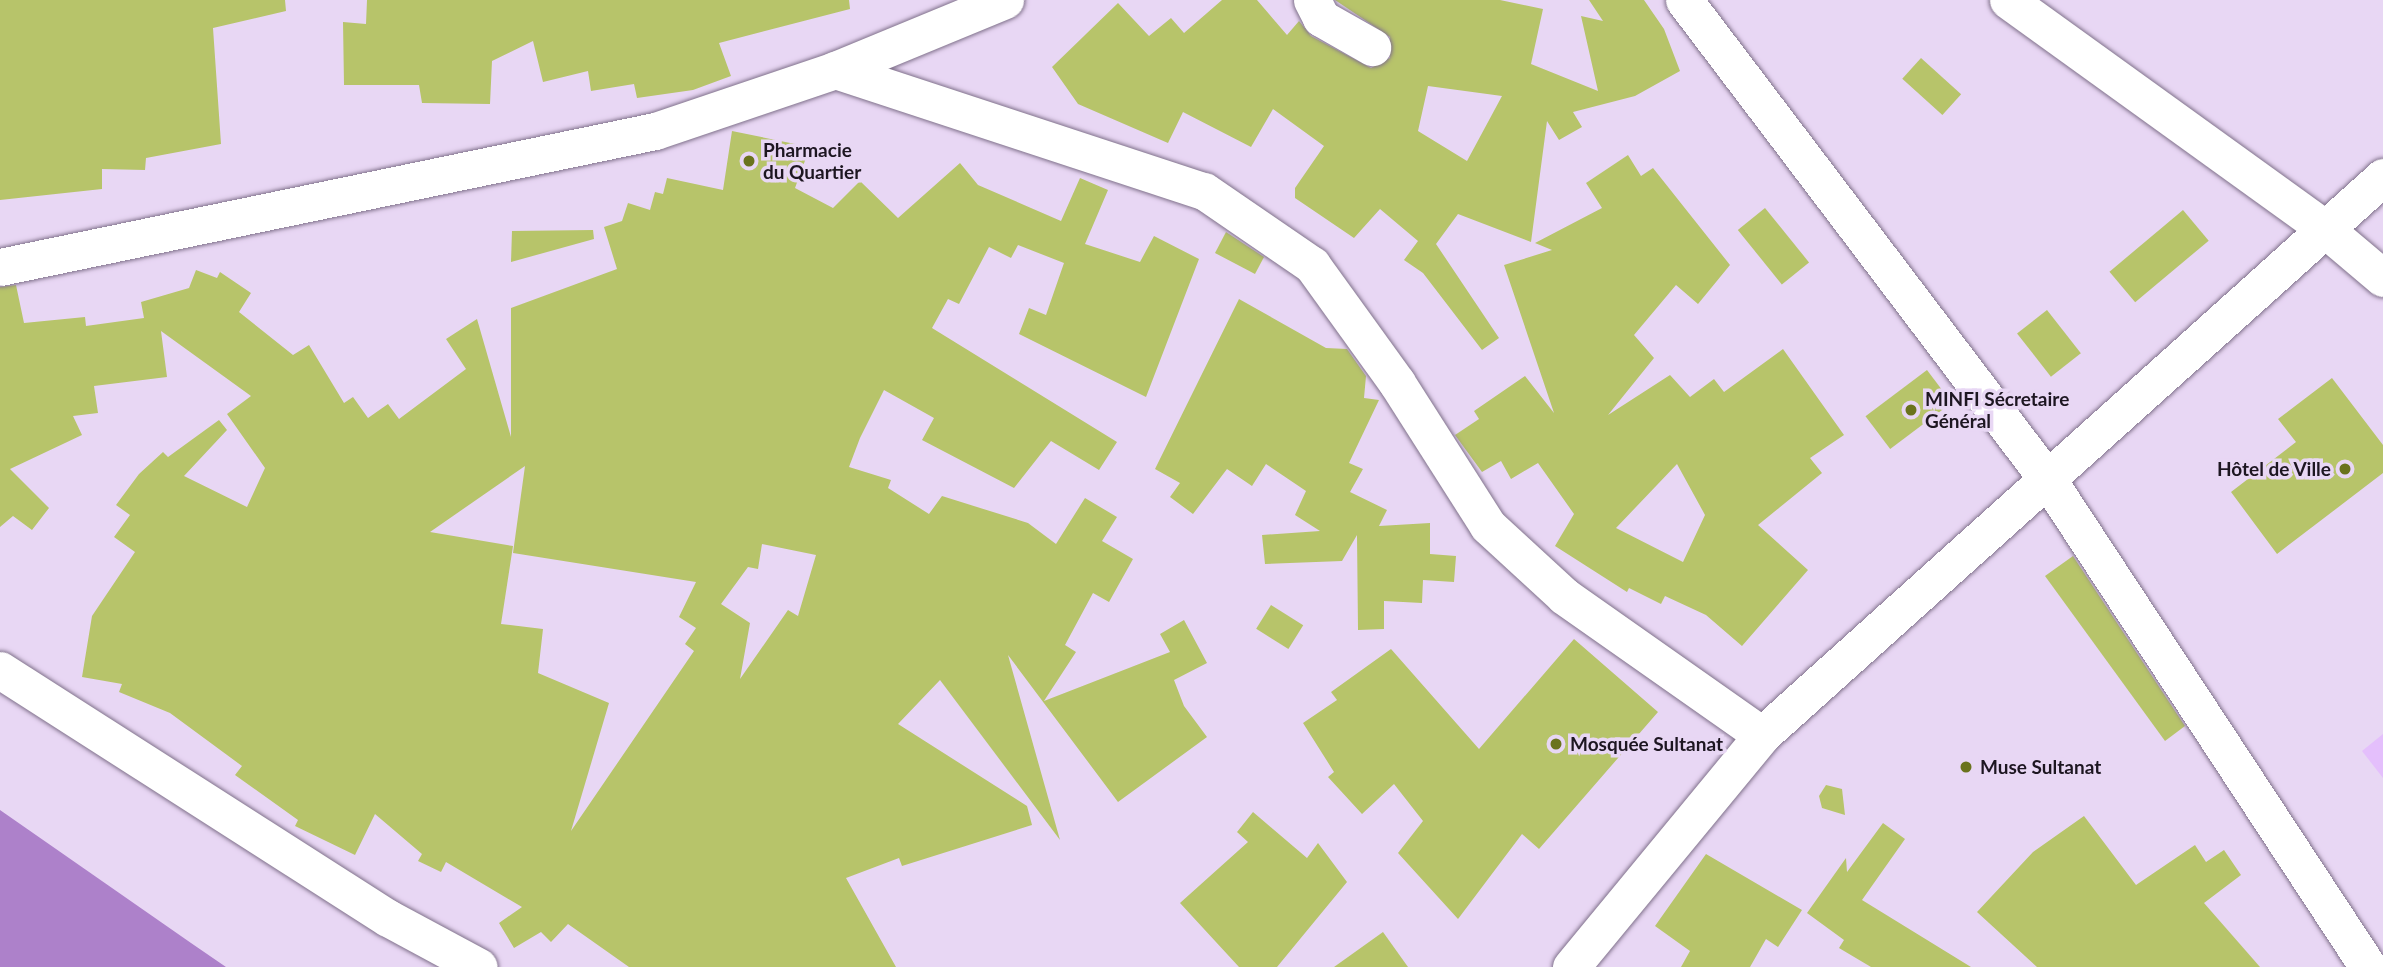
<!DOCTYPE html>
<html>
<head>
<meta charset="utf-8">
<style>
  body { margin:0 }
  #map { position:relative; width:2383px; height:967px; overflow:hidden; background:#e8d7f4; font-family:Lato,sans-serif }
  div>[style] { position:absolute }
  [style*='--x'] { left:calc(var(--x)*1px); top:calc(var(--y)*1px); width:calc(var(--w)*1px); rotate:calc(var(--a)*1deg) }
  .green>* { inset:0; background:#e4bffc }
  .water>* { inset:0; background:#ad81ca }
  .building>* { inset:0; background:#b7c46a; transform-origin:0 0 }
  .roads { filter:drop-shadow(0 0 2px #80718b) drop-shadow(0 0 2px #80718b) }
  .street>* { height:37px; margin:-18.5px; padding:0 18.5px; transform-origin:18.5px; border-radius:18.5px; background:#fff }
  .dots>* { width:19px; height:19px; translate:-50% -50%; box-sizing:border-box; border:4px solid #e8d7f4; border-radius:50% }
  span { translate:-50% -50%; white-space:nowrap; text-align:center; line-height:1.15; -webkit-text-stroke:7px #e8d7f4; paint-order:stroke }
  .poi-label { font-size:19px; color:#1d1621; font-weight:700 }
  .left { translate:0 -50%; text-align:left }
  .right { translate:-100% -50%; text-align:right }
</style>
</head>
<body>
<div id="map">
  <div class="green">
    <i style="clip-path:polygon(2383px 734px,2383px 778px,2362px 751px)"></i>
  </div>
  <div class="water">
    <i style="clip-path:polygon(0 810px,191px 943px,226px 967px,0 967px)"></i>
  </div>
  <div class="building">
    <i style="clip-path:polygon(0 0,285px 0,286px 11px,213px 28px,221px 144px,146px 158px,145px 170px,102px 169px,102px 189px,0 200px)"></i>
    <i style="clip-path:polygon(367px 0,849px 0,850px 9px,719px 43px,731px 76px,693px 90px,637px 98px,634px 84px,591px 91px,588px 71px,543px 82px,533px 41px,492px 61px,490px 104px,422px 103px,419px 85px,344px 85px,343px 22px,366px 24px)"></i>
    <i style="clip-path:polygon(evenodd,1222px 0,1257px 0,1287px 35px,1299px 21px,1311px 36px,1371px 68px,1390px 58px,1390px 37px,1335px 0,1500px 0,1543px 9px,1531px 64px,1598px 91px,1581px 16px,1603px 21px,1589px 0,1644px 0,1664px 29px,1680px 71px,1635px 96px,1573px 112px,1582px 127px,1559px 140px,1547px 121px,1531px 242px,1458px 214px,1436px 244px,1499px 338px,1482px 350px,1423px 273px,1404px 260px,1418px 241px,1380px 209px,1354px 238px,1295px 198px,1295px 188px,1324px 146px,1273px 109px,1251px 147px,1183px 112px,1168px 143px,1078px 104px,1052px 67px,1118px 3px,1149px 36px,1171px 18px,1184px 33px,1222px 0,1428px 86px,1502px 96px,1467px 161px,1418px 131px,1428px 86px)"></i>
    <i style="left:1921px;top:58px;width:54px;height:28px;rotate:42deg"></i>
    <i style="clip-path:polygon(evenodd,732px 131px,810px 147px,795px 188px,833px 208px,860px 181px,898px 218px,960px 163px,978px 185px,1061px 221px,1080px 178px,1108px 190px,1085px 244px,1140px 262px,1154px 236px,1199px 259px,1146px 397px,1019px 334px,1029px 308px,1046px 315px,1064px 263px,1018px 245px,1011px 258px,989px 247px,959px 304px,948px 299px,932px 328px,1117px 442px,1099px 470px,1051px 441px,1014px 488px,922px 440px,934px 418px,884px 390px,860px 438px,849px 467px,891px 480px,888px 488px,929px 514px,942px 496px,1028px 523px,1056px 544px,1085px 498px,1117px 517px,1102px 541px,1133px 559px,1109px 602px,1093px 593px,1065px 645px,1076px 652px,1044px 701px,1170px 652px,1160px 634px,1184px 620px,1207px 663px,1174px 680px,1184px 706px,1207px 737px,1118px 802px,1008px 655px,1060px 840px,940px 680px,898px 724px,1027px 806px,1032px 825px,902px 866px,899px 858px,846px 878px,896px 967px,629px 967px,568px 924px,551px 942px,541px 932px,514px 948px,499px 923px,522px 907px,446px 862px,441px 872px,418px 861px,422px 854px,375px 814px,355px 855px,295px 826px,298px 820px,235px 775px,242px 766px,170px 713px,119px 692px,122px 684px,82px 677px,92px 616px,135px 552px,114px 537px,130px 515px,116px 505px,139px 474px,163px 452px,168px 457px,219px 420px,227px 430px,184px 476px,247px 507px,265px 468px,227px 414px,251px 396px,161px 331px,167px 377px,94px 386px,98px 413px,73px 416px,82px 435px,10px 469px,49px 508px,32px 530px,13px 516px,0 527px,0 287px,16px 285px,24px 323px,85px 317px,86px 326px,144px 318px,141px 302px,189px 288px,196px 270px,217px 278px,220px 272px,251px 293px,239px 312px,293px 355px,309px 345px,344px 403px,353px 397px,368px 418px,388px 404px,399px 419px,466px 369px,446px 339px,477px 319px,511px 437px,511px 308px,617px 269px,604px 227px,622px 221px,628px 203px,650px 210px,655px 192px,663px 194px,667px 178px,723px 190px,732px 131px,525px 466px,513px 553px,696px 582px,679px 617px,696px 628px,685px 644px,694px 651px,571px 831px,609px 703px,538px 673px,543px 629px,501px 624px,513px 546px,430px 532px,525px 466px,732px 131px,762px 544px,816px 555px,798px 616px,788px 610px,740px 679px,750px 623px,721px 604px,748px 567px,758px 569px,762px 544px)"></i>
    <i style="clip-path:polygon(evenodd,1628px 155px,1641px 176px,1653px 168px,1730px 265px,1698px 304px,1676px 285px,1634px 335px,1654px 358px,1608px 415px,1670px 375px,1690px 397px,1714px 379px,1724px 392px,1783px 349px,1844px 435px,1810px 458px,1822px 473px,1758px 525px,1808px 570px,1742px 646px,1706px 615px,1665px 596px,1661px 604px,1629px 588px,1627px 592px,1555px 546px,1574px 514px,1538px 463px,1511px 479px,1501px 461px,1482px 472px,1455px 435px,1479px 419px,1474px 411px,1525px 376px,1554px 413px,1504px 265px,1552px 250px,1535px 243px,1602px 208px,1586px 183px,1628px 155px,1677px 464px,1705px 515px,1683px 562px,1616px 528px,1677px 464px)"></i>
    <i style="left:1765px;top:208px;width:70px;height:35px;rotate:51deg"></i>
    <i style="left:2183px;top:210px;width:40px;height:96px;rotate:50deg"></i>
    <i style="clip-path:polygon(593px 230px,594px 239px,511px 262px,512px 231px)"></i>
    <i style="clip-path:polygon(1226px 232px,1264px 257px,1255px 274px,1215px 253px)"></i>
    <i style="clip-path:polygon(1239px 299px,1326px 348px,1347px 349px,1366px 376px,1364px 398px,1379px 400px,1349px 463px,1363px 469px,1350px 492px,1387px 510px,1379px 526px,1430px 523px,1430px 554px,1456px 556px,1454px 582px,1423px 580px,1422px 603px,1384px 601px,1384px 629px,1358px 630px,1357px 535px,1342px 561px,1265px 564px,1262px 535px,1320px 531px,1295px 515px,1306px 491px,1266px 464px,1252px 486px,1227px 469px,1193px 514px,1170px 497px,1180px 483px,1155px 469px)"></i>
    <i style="left:2047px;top:310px;width:55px;height:38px;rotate:52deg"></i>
    <i style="left:1927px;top:370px;width:41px;height:77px;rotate:53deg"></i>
    <i style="clip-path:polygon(2332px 378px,2383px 445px,2383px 473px,2277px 554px,2231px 492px,2296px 442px,2278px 419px)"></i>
    <i style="clip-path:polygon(2073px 556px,2185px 726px,2165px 741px,2045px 576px)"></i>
    <i style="left:1271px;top:605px;width:38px;height:28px;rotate:32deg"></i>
    <i style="clip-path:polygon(1574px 639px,1658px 712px,1539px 849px,1522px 834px,1458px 919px,1398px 853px,1423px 821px,1394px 784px,1362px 814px,1328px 777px,1334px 772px,1303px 723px,1337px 700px,1331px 692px,1391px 649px,1479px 749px)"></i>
    <i style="clip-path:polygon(1826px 785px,1842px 789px,1845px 815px,1822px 808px,1819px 796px)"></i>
    <i style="clip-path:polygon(1253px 812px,1307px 858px,1318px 843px,1347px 882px,1277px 967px,1239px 967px,1180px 903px,1248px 842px,1237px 832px)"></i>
    <i style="clip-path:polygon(2084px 816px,2136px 885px,2195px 845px,2206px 862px,2224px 850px,2241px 875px,2204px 903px,2260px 967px,2037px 967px,1977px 912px,2033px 852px)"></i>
    <i style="clip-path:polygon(1883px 823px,1905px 839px,1862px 900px,1971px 967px,1871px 967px,1839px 948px,1844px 940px,1807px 913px,1846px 858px,1847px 872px)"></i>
    <i style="clip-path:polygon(1706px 854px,1802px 910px,1778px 947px,1766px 939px,1750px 967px,1681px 967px,1690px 951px,1655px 926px)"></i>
    <i style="clip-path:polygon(1383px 932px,1408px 967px,1334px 967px)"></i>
  </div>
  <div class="roads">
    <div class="street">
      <i style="--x:1312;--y:0;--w:20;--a:63"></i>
      <i style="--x:1321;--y:18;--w:59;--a:29.6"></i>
      <i style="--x:1684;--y:0;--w:602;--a:52.83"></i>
      <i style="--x:2048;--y:480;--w:583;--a:56.69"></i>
      <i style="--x:2008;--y:0;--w:391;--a:35.8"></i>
      <i style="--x:2325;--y:229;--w:76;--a:40.2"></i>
      <i style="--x:835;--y:70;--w:388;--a:18.2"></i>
      <i style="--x:1204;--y:191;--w:131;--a:34.4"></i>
      <i style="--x:1312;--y:265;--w:145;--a:54.2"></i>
      <i style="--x:1397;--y:383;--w:169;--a:57.5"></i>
      <i style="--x:1488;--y:526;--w:103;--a:42.6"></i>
      <i style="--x:1564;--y:596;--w:242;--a:35.1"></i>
      <i style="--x:0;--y:267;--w:669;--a:-11.73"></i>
      <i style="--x:655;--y:131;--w:190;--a:-18.7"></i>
      <i style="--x:835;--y:70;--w:184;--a:-22.4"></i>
      <i style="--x:0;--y:670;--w:460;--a:32.6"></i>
      <i style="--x:388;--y:918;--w:103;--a:28.3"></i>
      <i style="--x:1571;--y:967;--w:301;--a:-50.5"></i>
      <i style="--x:1762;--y:735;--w:835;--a:-41.94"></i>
    </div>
  </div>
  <div class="dots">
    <i style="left:749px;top:161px;background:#6a731d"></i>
    <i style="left:1911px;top:410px;background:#6a731d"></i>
    <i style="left:2345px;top:469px;background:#6a731d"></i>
    <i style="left:1556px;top:744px;background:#6a731d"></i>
    <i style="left:1966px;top:767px;background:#6a731d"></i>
  </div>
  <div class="poi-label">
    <span class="left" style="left:763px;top:161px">Pharmacie<br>du Quartier</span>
    <span class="left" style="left:1925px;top:410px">MINFI Sécretaire<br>Général</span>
    <span class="right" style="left:2331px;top:469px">Hôtel de Ville</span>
    <span class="left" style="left:1570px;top:744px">Mosquée Sultanat</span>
    <span class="left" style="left:1980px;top:767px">Muse Sultanat</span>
  </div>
</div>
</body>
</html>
